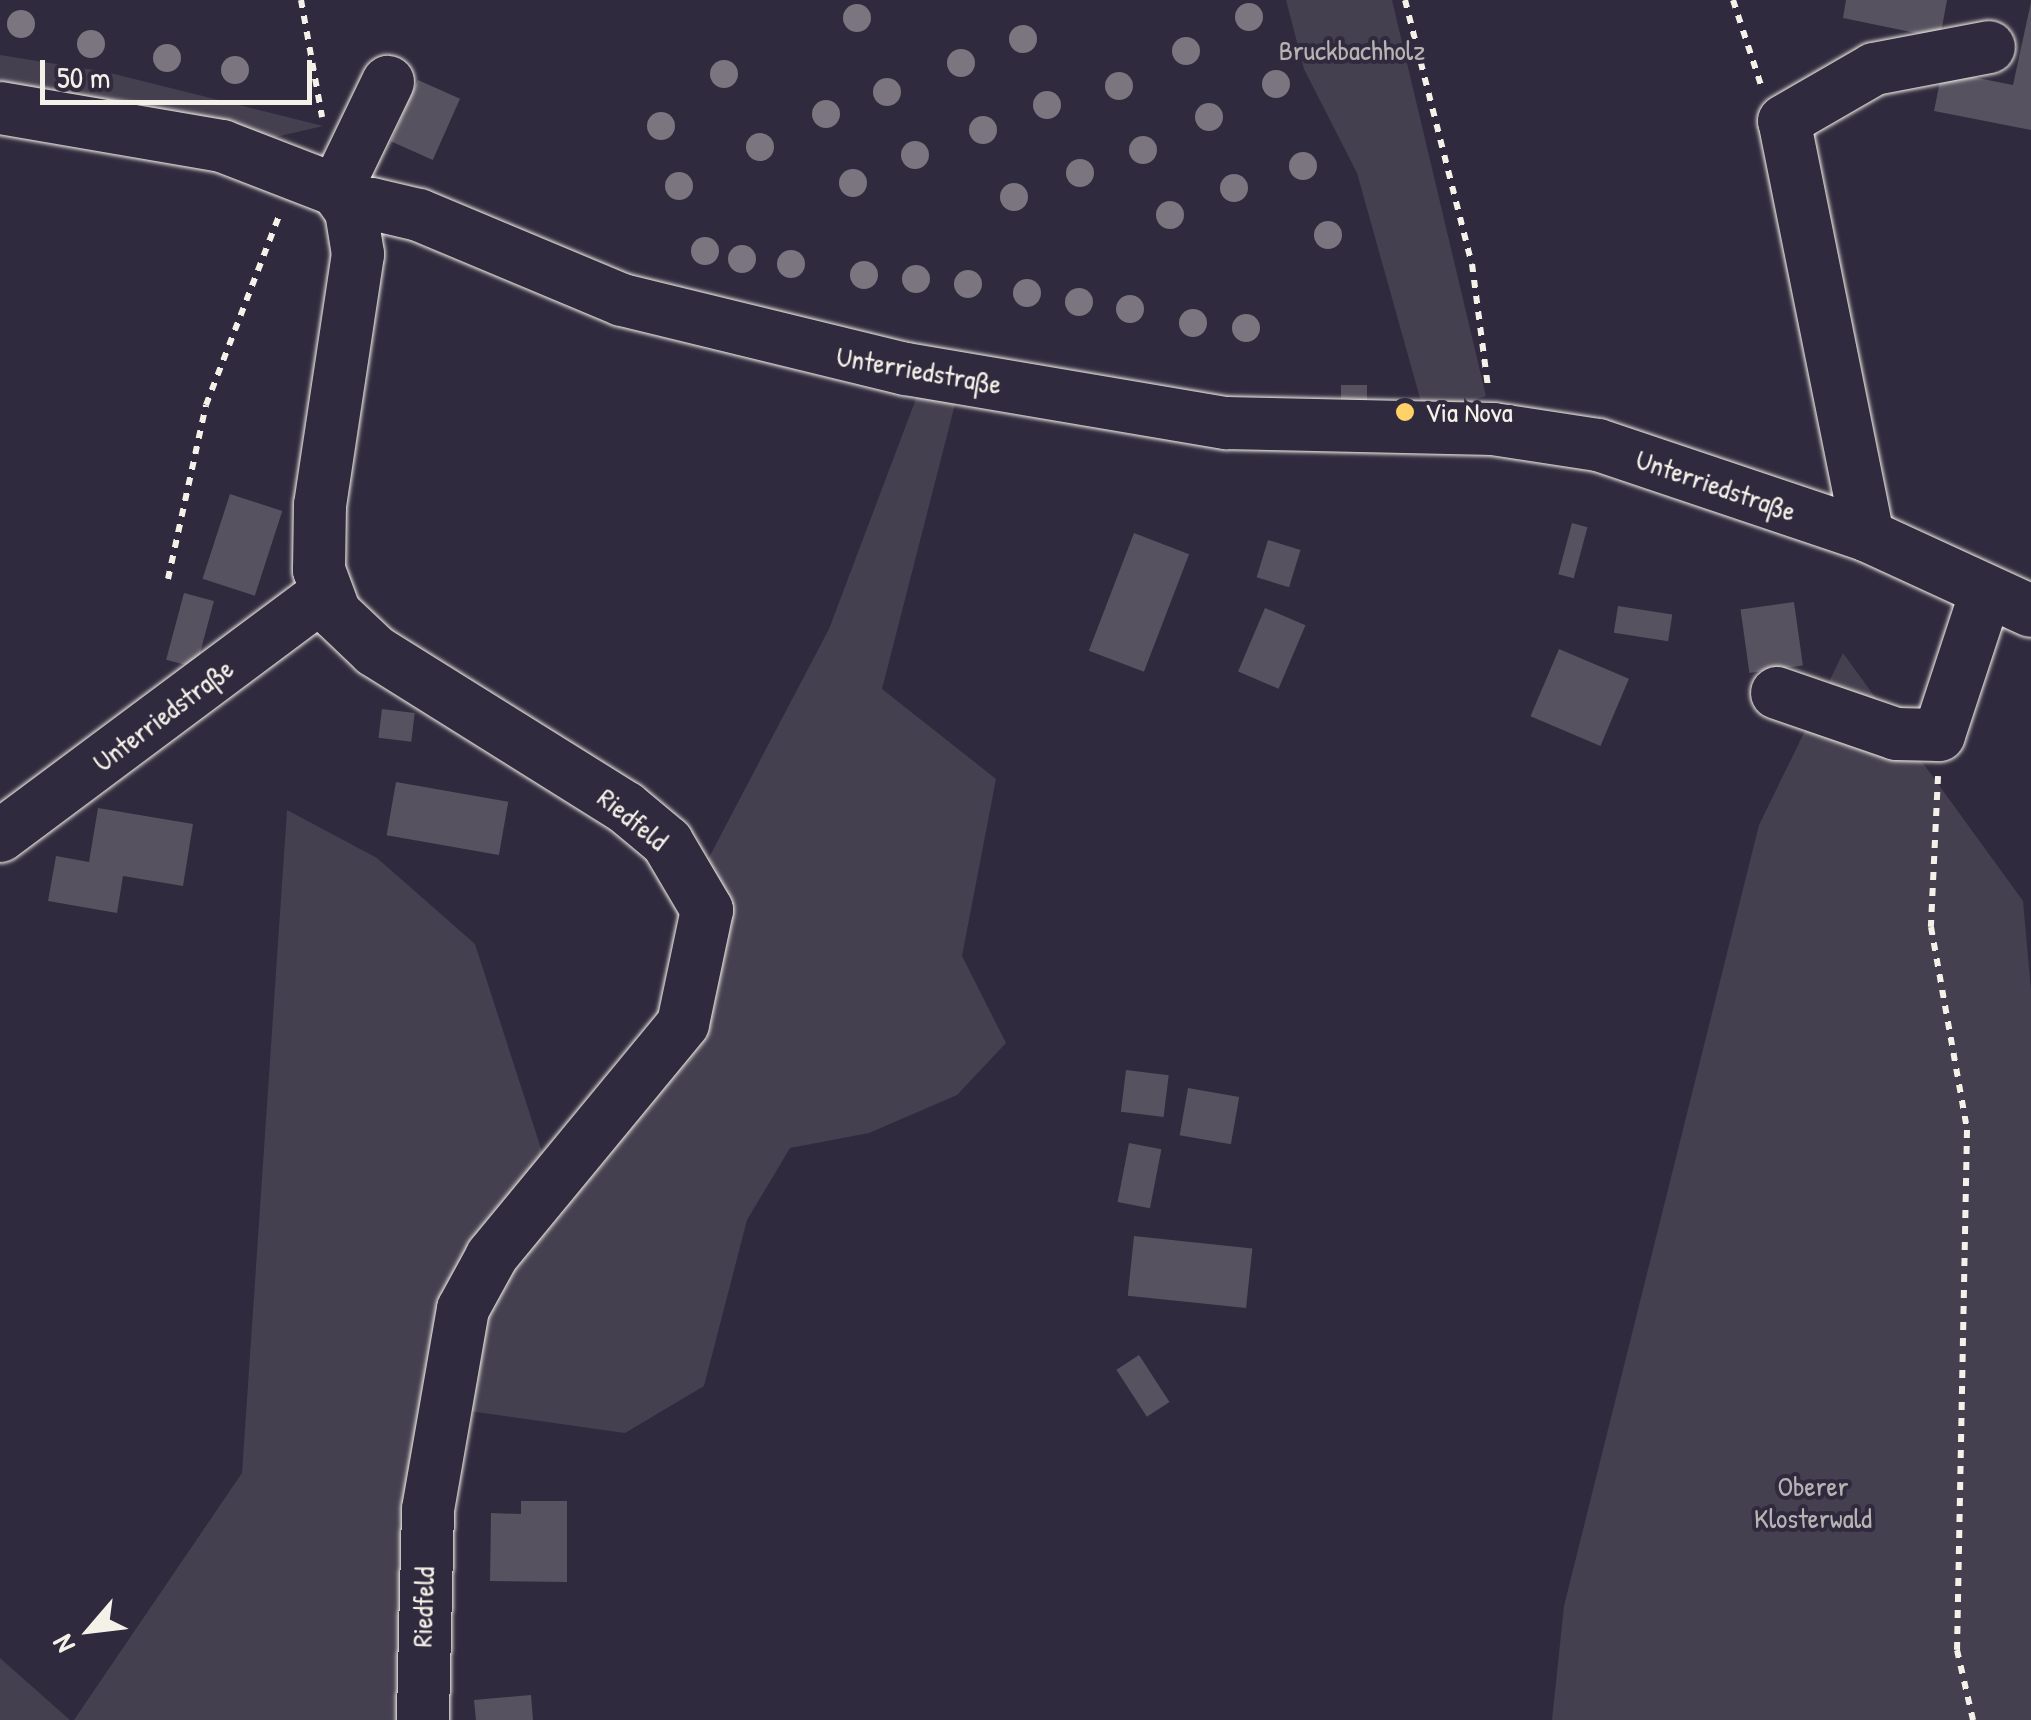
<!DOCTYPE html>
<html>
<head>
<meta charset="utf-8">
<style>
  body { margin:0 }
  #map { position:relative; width:2031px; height:1720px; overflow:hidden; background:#2f2a3d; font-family:"Patrick Hand",sans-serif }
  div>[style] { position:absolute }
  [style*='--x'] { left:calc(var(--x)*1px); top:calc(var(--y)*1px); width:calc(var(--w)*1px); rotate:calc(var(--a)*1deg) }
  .green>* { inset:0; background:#454050 }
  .building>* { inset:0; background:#56525f; transform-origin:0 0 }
  .path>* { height:6px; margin-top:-3px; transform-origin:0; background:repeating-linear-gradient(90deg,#f4f1e8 0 8px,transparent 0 16px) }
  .roads { filter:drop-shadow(0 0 2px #f4f1e8) drop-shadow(0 0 2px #f4f1e8) }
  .minor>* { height:52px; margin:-26px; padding:0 26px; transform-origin:26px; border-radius:26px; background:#2f2a3d }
  .trees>* { width:28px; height:28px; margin:-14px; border-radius:50%; background:#7a757e }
  .dots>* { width:28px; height:28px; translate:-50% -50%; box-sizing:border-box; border:5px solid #2f2a3d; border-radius:50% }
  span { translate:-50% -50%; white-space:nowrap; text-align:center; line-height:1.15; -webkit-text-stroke:8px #2f2a3d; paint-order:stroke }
  .park-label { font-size:28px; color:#b7b3b3 }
  .street-label { font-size:28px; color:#f4f1e8 }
  .poi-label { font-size:28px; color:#f4f1e8 }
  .left { translate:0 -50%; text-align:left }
  .north { position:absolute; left:40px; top:1580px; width:100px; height:100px; -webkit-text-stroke:8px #2f2a3d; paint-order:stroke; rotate:242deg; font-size:28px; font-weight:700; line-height:40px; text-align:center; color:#f4f1e8 }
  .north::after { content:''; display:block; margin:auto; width:35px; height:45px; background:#f4f1e8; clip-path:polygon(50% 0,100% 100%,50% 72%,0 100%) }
  .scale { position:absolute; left:40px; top:60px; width:272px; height:45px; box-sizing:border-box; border:5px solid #f4f1e8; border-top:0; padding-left:12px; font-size:30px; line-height:35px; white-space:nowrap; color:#f4f1e8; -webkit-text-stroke:8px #2f2a3d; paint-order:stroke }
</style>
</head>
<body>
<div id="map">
  <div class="green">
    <i style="clip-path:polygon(1286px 0,1392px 0,1486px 396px,1425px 416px,1357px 173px,1304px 69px)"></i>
    <i style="clip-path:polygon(0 55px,106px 72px,323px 126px,267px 139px,0 90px)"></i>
    <i style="clip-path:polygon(928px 367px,963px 373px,882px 689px,996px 779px,962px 956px,1006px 1043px,957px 1095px,869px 1133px,790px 1148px,747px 1220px,704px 1386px,625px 1433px,447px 1408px,423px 1720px,74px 1720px,242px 1473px,287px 810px,377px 858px,475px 944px,556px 1195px,655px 1071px,703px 869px,829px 629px)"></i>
    <i style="clip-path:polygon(1843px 653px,2023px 901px,2031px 991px,2031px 1720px,1552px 1720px,1564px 1606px,1759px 825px)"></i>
    <i style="clip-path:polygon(0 1658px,70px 1720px,0 1720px)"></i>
  </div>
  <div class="building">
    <i style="clip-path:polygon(1846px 0,1947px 0,1940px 38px,1843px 18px)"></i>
    <i style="clip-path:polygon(2031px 2px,2031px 130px,1934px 111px,1942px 71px,2013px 85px)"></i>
    <i style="left:418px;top:80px;width:46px;height:67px;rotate:24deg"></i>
    <i style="left:1341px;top:385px;width:26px;height:20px"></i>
    <i style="left:230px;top:494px;width:55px;height:89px;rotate:18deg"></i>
    <i style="left:1572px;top:523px;width:16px;height:53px;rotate:15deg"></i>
    <i style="left:1134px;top:533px;width:59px;height:126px;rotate:21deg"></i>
    <i style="left:1268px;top:540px;width:34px;height:39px;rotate:17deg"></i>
    <i style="left:184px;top:593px;width:31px;height:69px;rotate:15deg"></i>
    <i style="left:1794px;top:602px;width:64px;height:54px;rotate:82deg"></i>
    <i style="left:1618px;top:606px;width:55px;height:27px;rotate:9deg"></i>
    <i style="left:1265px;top:608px;width:44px;height:69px;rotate:23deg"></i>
    <i style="left:1559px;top:649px;width:76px;height:73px;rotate:23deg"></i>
    <i style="left:382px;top:709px;width:33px;height:29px;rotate:7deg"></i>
    <i style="left:396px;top:782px;width:114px;height:54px;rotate:10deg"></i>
    <i style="clip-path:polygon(98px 808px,193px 824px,183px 886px,123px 876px,117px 913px,48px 901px,56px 856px,89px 862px)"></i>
    <i style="left:1126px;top:1070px;width:43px;height:42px;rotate:7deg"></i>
    <i style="left:1188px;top:1088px;width:52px;height:48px;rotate:10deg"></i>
    <i style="left:1129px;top:1143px;width:33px;height:60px;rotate:11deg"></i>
    <i style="left:1134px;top:1236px;width:119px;height:60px;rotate:6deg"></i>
    <i style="left:1139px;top:1355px;width:56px;height:27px;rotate:57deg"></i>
    <i style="clip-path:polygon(521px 1501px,567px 1501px,567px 1582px,490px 1581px,491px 1513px,521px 1514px)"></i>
    <i style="clip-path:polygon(531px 1695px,533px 1720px,476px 1720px,474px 1700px)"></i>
  </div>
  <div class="path">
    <i style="--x:301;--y:0;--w:119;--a:79.8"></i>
    <i style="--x:1405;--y:0;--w:272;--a:75.8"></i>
    <i style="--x:1472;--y:264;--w:125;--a:82.6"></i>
    <i style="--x:1733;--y:0;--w:93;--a:71.8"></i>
    <i style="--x:168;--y:579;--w:178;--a:-77.7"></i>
    <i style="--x:206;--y:405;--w:206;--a:-68.9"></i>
    <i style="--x:1938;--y:776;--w:151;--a:92.7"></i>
    <i style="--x:1931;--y:927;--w:206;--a:79.9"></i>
    <i style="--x:1967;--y:1130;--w:520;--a:91.1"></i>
    <i style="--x:1957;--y:1650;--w:72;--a:77.1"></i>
  </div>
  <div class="roads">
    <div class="minor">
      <i style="--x:0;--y:108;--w:225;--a:9.7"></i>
      <i style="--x:222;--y:146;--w:122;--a:21.1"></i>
      <i style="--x:336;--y:190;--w:26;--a:54"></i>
      <i style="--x:351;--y:211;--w:44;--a:80.8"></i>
      <i style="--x:358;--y:254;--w:254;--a:98.6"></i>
      <i style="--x:320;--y:505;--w:65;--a:90.9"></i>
      <i style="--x:319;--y:570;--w:46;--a:69.6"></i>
      <i style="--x:335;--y:613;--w:55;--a:43.5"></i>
      <i style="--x:375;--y:651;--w:295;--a:32"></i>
      <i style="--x:625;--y:807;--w:55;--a:39.8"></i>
      <i style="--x:667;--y:842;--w:79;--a:59.5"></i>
      <i style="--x:707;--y:910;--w:116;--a:101.9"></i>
      <i style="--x:683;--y:1024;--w:301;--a:129.5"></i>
      <i style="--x:492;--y:1256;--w:60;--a:118.7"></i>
      <i style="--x:463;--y:1309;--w:204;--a:99.9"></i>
      <i style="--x:428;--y:1510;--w:210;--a:91.4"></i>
      <i style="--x:336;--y:190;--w:120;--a:-64.3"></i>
      <i style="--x:351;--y:211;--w:22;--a:-18"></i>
      <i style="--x:372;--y:204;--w:48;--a:13.2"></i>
      <i style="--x:419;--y:215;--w:220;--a:22.7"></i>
      <i style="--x:622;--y:300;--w:292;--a:13.7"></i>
      <i style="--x:906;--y:369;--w:325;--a:9.6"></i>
      <i style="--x:1226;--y:423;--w:267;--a:1.3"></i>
      <i style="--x:1493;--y:429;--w:106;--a:8.7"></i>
      <i style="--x:1598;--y:445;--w:285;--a:18.6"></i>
      <i style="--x:1868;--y:536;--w:179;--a:24.7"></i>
      <i style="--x:1868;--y:536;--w:423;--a:-101.4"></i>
      <i style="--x:1784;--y:121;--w:104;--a:-30"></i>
      <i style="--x:1874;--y:69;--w:117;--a:-10.8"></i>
      <i style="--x:1777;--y:693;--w:126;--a:19"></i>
      <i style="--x:1896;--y:734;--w:43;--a:1.3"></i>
      <i style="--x:1939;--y:735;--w:151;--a:-71.8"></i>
      <i style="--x:0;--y:836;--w:407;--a:-36.7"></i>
    </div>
  </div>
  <div class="trees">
    <i style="left:1249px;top:17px"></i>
    <i style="left:857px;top:18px"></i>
    <i style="left:21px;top:24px"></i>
    <i style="left:1023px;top:39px"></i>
    <i style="left:91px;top:44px"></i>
    <i style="left:1186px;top:51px"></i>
    <i style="left:167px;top:58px"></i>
    <i style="left:961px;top:63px"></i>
    <i style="left:235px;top:70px"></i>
    <i style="left:724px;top:74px"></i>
    <i style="left:1276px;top:84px"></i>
    <i style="left:1119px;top:86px"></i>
    <i style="left:887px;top:92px"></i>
    <i style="left:1047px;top:105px"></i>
    <i style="left:826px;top:114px"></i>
    <i style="left:1209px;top:117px"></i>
    <i style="left:661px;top:126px"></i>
    <i style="left:983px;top:130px"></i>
    <i style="left:760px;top:147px"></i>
    <i style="left:1143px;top:150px"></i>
    <i style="left:915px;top:155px"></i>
    <i style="left:1303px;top:166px"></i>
    <i style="left:1080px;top:173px"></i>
    <i style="left:853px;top:183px"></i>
    <i style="left:679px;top:186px"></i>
    <i style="left:1234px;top:188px"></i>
    <i style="left:1014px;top:197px"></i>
    <i style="left:1170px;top:215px"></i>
    <i style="left:1328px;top:235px"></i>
    <i style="left:705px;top:251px"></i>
    <i style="left:742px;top:259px"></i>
    <i style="left:791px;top:264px"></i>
    <i style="left:864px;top:275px"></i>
    <i style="left:916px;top:279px"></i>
    <i style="left:968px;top:284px"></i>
    <i style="left:1027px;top:293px"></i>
    <i style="left:1079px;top:302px"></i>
    <i style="left:1130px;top:309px"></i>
    <i style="left:1193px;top:323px"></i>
    <i style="left:1246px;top:328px"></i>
  </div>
  <div class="dots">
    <i style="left:1405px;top:412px;background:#ffd166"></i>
  </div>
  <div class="park-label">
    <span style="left:1352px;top:50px">Bruckbachholz</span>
    <span style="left:1813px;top:1502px">Oberer<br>Klosterwald</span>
  </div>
  <div class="street-label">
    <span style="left:919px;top:370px;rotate:10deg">Unterriedstraße</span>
    <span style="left:1716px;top:485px;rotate:19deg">Unterriedstraße</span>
    <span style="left:163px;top:715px;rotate:-37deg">Unterriedstraße</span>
    <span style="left:633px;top:819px;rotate:39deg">Riedfeld</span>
    <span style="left:423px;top:1607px;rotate:-88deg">Riedfeld</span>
  </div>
  <div class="poi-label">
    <span class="left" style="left:1425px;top:412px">Via Nova</span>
  </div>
  <div class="north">N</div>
  <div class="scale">50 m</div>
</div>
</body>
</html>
